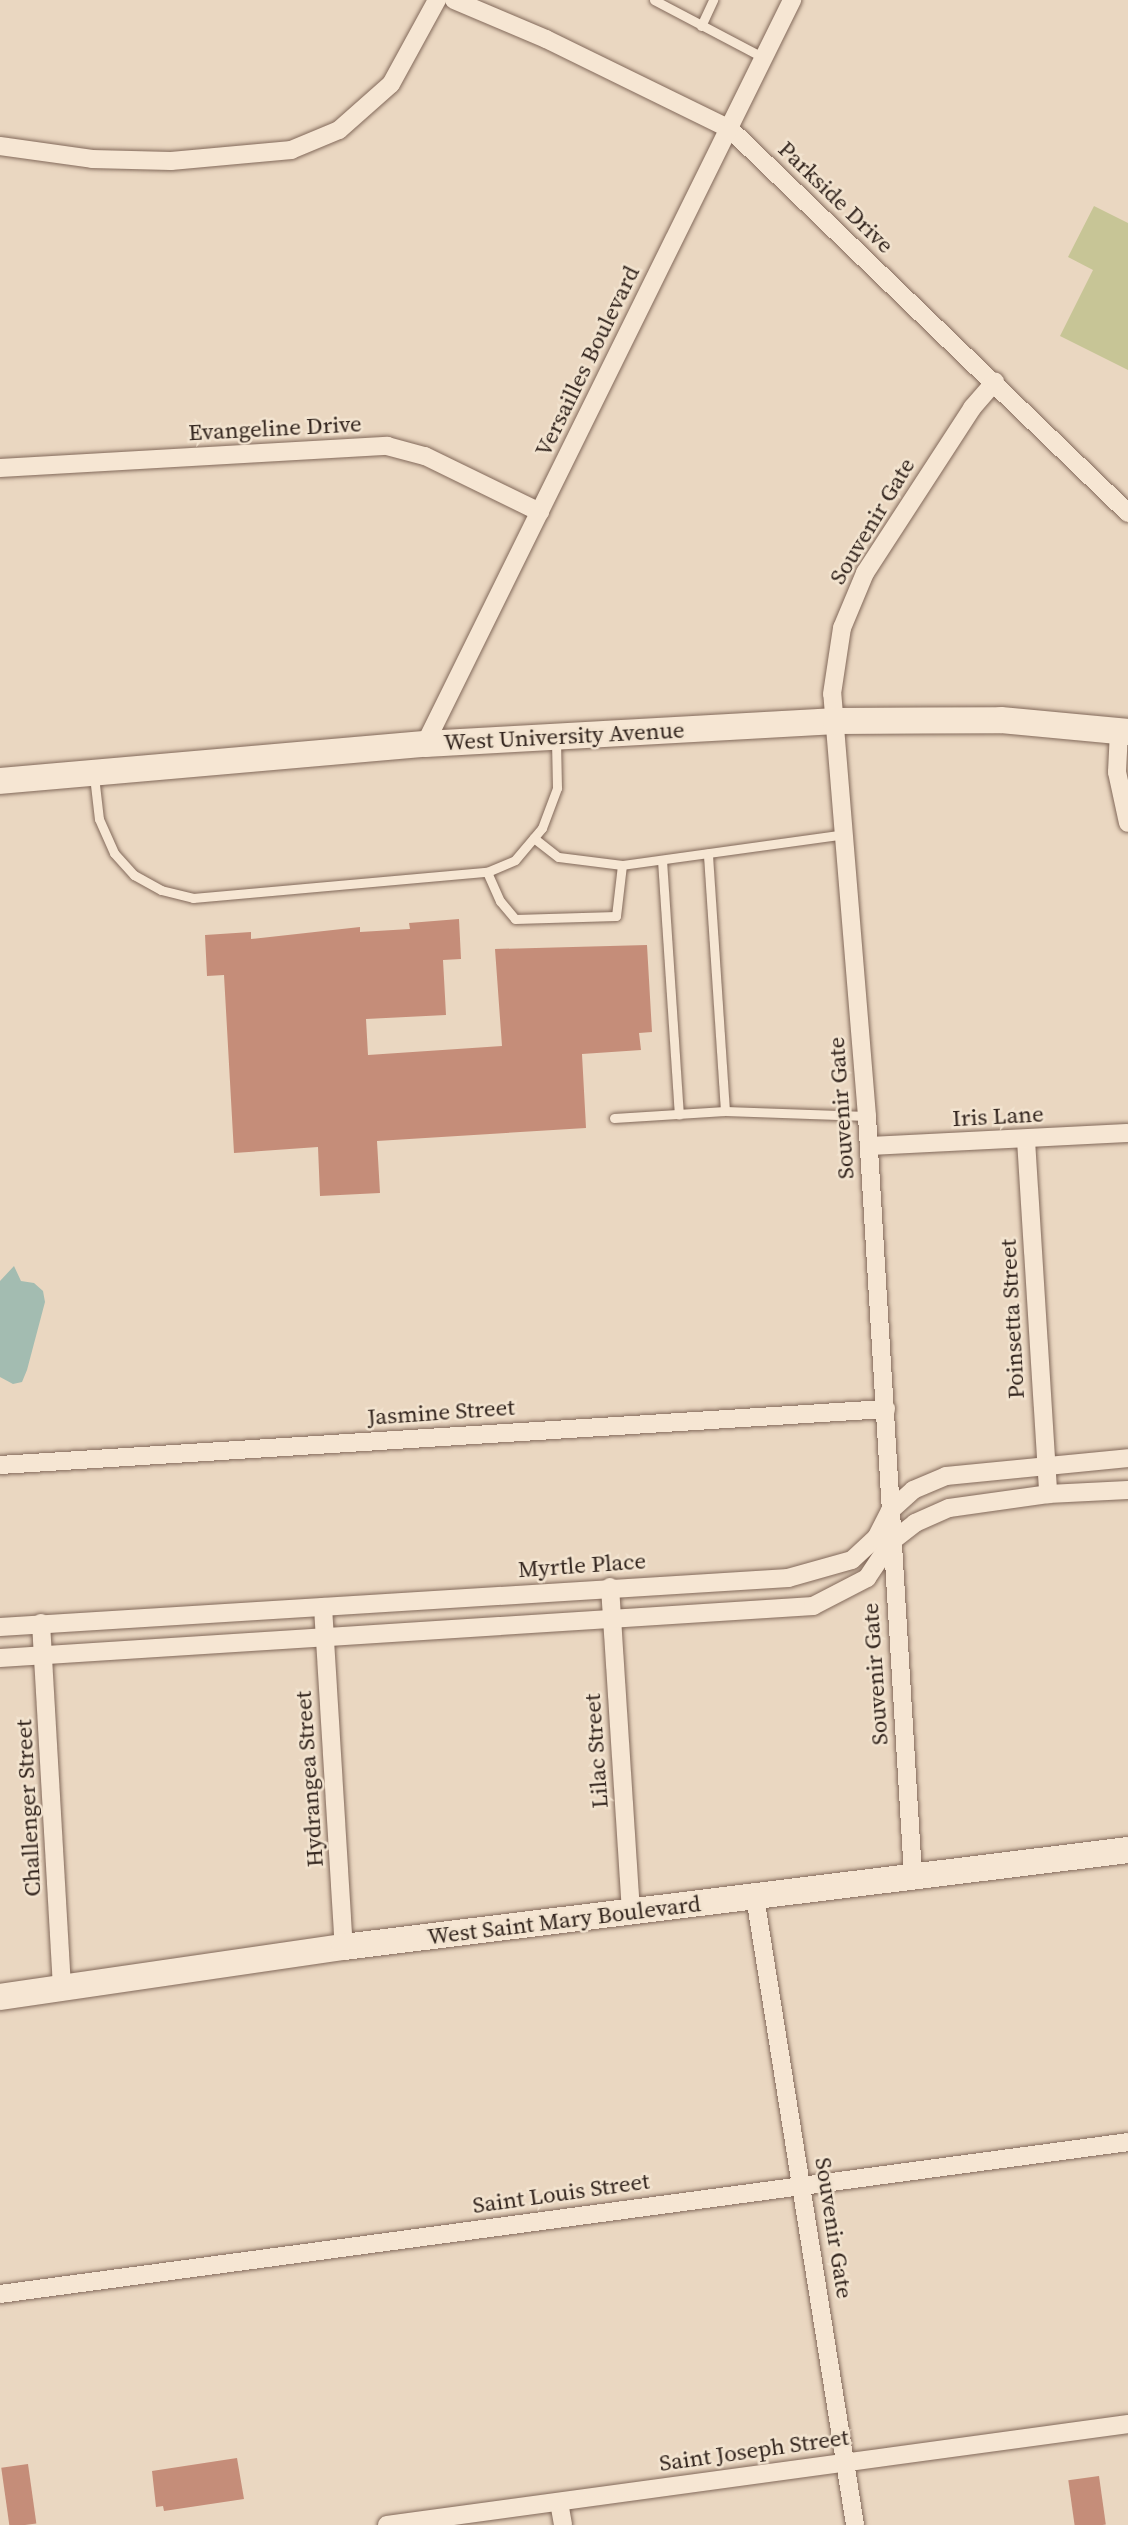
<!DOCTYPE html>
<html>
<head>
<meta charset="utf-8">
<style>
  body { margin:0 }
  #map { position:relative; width:1128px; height:2525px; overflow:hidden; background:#ead7c1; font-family:"Source Serif 4",serif }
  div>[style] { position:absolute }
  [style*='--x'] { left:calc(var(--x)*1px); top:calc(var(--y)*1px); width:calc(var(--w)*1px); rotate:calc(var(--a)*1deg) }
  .green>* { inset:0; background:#c7c596 }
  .water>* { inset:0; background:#a3bcb1 }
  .building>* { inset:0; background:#c58d79; transform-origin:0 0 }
  .roads { filter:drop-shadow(0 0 2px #82695a) drop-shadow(0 0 2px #82695a) }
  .lane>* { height:9px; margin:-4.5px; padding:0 4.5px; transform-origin:4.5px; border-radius:4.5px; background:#f6e6d3 }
  .street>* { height:18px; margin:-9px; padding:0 9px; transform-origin:9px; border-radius:9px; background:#f6e6d3 }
  .secondary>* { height:26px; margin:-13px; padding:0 13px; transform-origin:13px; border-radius:13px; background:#f6e6d3 }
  span { translate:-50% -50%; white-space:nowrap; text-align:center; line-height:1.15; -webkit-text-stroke:5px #f2e3cf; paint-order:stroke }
  .street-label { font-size:23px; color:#32241d }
</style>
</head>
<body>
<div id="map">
  <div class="green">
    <i style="clip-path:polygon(1094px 206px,1128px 223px,1128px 370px,1060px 336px,1093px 270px,1068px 257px)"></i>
  </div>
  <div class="water">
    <i style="clip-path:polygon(14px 1266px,21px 1281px,34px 1283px,43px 1291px,45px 1302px,27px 1370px,22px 1382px,13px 1384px,0 1377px,0 1281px)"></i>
  </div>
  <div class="building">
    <i style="clip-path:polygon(459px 919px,461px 959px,443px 960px,446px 1015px,366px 1019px,368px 1055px,502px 1046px,495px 949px,647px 945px,652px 1032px,639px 1033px,641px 1050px,582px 1054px,586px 1128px,377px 1141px,380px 1193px,320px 1196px,318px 1147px,234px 1153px,224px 975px,207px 976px,205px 935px,251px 932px,251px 939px,360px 927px,360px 932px,410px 929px,409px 923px)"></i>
    <i style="clip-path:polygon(237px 2458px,244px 2499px,164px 2511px,163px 2506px,156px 2507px,152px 2471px)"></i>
    <i style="left:28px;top:2464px;width:60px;height:27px;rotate:82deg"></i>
    <i style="left:1099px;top:2476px;width:49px;height:31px;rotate:82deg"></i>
  </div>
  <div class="roads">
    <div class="lane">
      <i style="--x:654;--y:0;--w:124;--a:27.8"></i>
      <i style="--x:701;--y:26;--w:29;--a:-65"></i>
      <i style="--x:94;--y:776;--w:43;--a:83.4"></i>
      <i style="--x:99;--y:819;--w:37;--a:66"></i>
      <i style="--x:114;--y:853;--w:30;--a:48"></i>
      <i style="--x:134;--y:875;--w:31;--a:29"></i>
      <i style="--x:161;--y:890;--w:33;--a:14"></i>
      <i style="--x:193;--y:898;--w:295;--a:-5.1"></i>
      <i style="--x:487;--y:872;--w:30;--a:-23"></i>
      <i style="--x:515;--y:860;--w:42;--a:-49.8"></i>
      <i style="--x:542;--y:828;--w:43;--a:-69.4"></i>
      <i style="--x:557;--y:788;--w:48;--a:-91.2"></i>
      <i style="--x:662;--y:860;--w:255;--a:86.2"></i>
      <i style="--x:622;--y:865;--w:225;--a:-7.9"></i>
      <i style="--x:487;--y:872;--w:32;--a:66"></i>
      <i style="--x:500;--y:901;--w:23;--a:50"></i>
      <i style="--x:515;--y:919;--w:101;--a:-1.7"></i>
      <i style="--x:616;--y:916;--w:51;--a:-83.3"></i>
      <i style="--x:622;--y:865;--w:64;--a:-172.9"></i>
      <i style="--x:558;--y:857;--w:31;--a:-142"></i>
      <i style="--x:725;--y:1111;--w:142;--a:2"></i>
      <i style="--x:614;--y:1118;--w:111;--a:-3.6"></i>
      <i style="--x:725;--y:1111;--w:258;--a:-93.8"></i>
    </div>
    <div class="street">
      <i style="--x:454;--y:0;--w:100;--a:23"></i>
      <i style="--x:546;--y:39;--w:205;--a:26.1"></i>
      <i style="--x:730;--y:129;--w:553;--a:43.97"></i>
      <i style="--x:0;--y:146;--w:93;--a:8"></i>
      <i style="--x:92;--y:159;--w:79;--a:1.5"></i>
      <i style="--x:171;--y:161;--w:121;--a:-5.2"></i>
      <i style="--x:291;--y:150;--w:52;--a:-22.6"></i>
      <i style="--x:339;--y:130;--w:69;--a:-41.5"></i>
      <i style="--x:391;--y:84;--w:96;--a:-61.3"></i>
      <i style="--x:0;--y:468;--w:388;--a:-3.3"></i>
      <i style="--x:387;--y:446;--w:39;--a:15"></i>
      <i style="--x:425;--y:456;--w:128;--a:26"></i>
      <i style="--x:1119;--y:731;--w:41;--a:92.8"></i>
      <i style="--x:1117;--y:772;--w:52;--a:77.8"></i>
      <i style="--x:425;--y:744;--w:830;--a:-63.74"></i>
      <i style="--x:1026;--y:1140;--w:355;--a:86.4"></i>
      <i style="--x:869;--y:1146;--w:259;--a:-2.9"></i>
      <i style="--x:0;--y:1465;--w:888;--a:-3.62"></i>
      <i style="--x:610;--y:1587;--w:326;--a:86.3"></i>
      <i style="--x:323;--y:1607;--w:341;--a:86.5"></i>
      <i style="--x:41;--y:1623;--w:367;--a:86.7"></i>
      <i style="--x:0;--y:1627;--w:790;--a:-3.56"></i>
      <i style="--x:788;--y:1578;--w:66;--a:-15.7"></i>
      <i style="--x:852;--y:1560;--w:33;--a:-43"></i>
      <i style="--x:876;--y:1538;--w:30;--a:-63"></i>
      <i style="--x:890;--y:1511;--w:31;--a:-42"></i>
      <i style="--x:913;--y:1490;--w:36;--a:-23"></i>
      <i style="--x:946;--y:1476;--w:183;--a:-5.6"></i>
      <i style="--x:0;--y:1658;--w:815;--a:-3.66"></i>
      <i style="--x:813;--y:1606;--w:61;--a:-27.4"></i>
      <i style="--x:867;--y:1578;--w:43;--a:-56.3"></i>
      <i style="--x:891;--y:1542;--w:31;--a:-38"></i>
      <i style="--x:915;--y:1523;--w:37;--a:-24"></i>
      <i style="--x:949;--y:1508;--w:100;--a:-8"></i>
      <i style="--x:1048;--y:1494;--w:80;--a:-2.9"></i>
      <i style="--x:913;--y:1875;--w:760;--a:-93.47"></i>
      <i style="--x:867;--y:1116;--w:423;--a:-94.7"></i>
      <i style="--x:832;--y:694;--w:67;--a:-81.4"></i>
      <i style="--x:842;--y:628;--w:60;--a:-67.3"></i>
      <i style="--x:865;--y:573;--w:197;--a:-57"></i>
      <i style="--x:972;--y:408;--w:35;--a:-49"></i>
      <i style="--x:755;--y:1897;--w:636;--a:80.95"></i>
      <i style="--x:0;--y:2294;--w:1138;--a:-7.67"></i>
      <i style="--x:559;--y:2502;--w:23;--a:80"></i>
      <i style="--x:387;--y:2525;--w:748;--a:-7.76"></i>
    </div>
    <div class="secondary">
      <i style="--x:0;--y:781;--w:427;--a:-5"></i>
      <i style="--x:425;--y:744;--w:412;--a:-3.2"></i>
      <i style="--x:836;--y:721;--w:165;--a:-0.3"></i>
      <i style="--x:1001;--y:720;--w:128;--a:5.4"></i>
      <i style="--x:0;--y:1997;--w:348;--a:-8.3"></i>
      <i style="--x:344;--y:1947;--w:790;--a:-7.05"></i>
    </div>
  </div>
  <div class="street-label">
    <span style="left:836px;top:197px;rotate:44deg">Parkside Drive</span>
    <span style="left:587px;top:361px;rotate:-64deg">Versailles Boulevard</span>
    <span style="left:275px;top:428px;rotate:-3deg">Evangeline Drive</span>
    <span style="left:872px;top:521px;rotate:-59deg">Souvenir Gate</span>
    <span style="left:564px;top:736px;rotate:-3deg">West University Avenue</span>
    <span style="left:841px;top:1108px;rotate:-94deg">Souvenir Gate</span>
    <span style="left:998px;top:1116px;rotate:-3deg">Iris Lane</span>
    <span style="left:1012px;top:1319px;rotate:-93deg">Poinsetta Street</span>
    <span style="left:441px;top:1412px;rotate:-4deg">Jasmine Street</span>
    <span style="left:582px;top:1565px;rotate:-4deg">Myrtle Place</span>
    <span style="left:875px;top:1674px;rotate:-94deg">Souvenir Gate</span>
    <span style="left:596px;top:1751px;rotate:-94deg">Lilac Street</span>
    <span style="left:309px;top:1779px;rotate:-94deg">Hydrangea Street</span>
    <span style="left:28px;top:1808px;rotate:-93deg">Challenger Street</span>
    <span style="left:564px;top:1920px;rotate:-7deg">West Saint Mary Boulevard</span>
    <span style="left:561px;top:2193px;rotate:-8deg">Saint Louis Street</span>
    <span style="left:834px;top:2228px;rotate:81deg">Souvenir Gate</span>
    <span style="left:754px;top:2450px;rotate:-8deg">Saint Joseph Street</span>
  </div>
</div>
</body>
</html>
